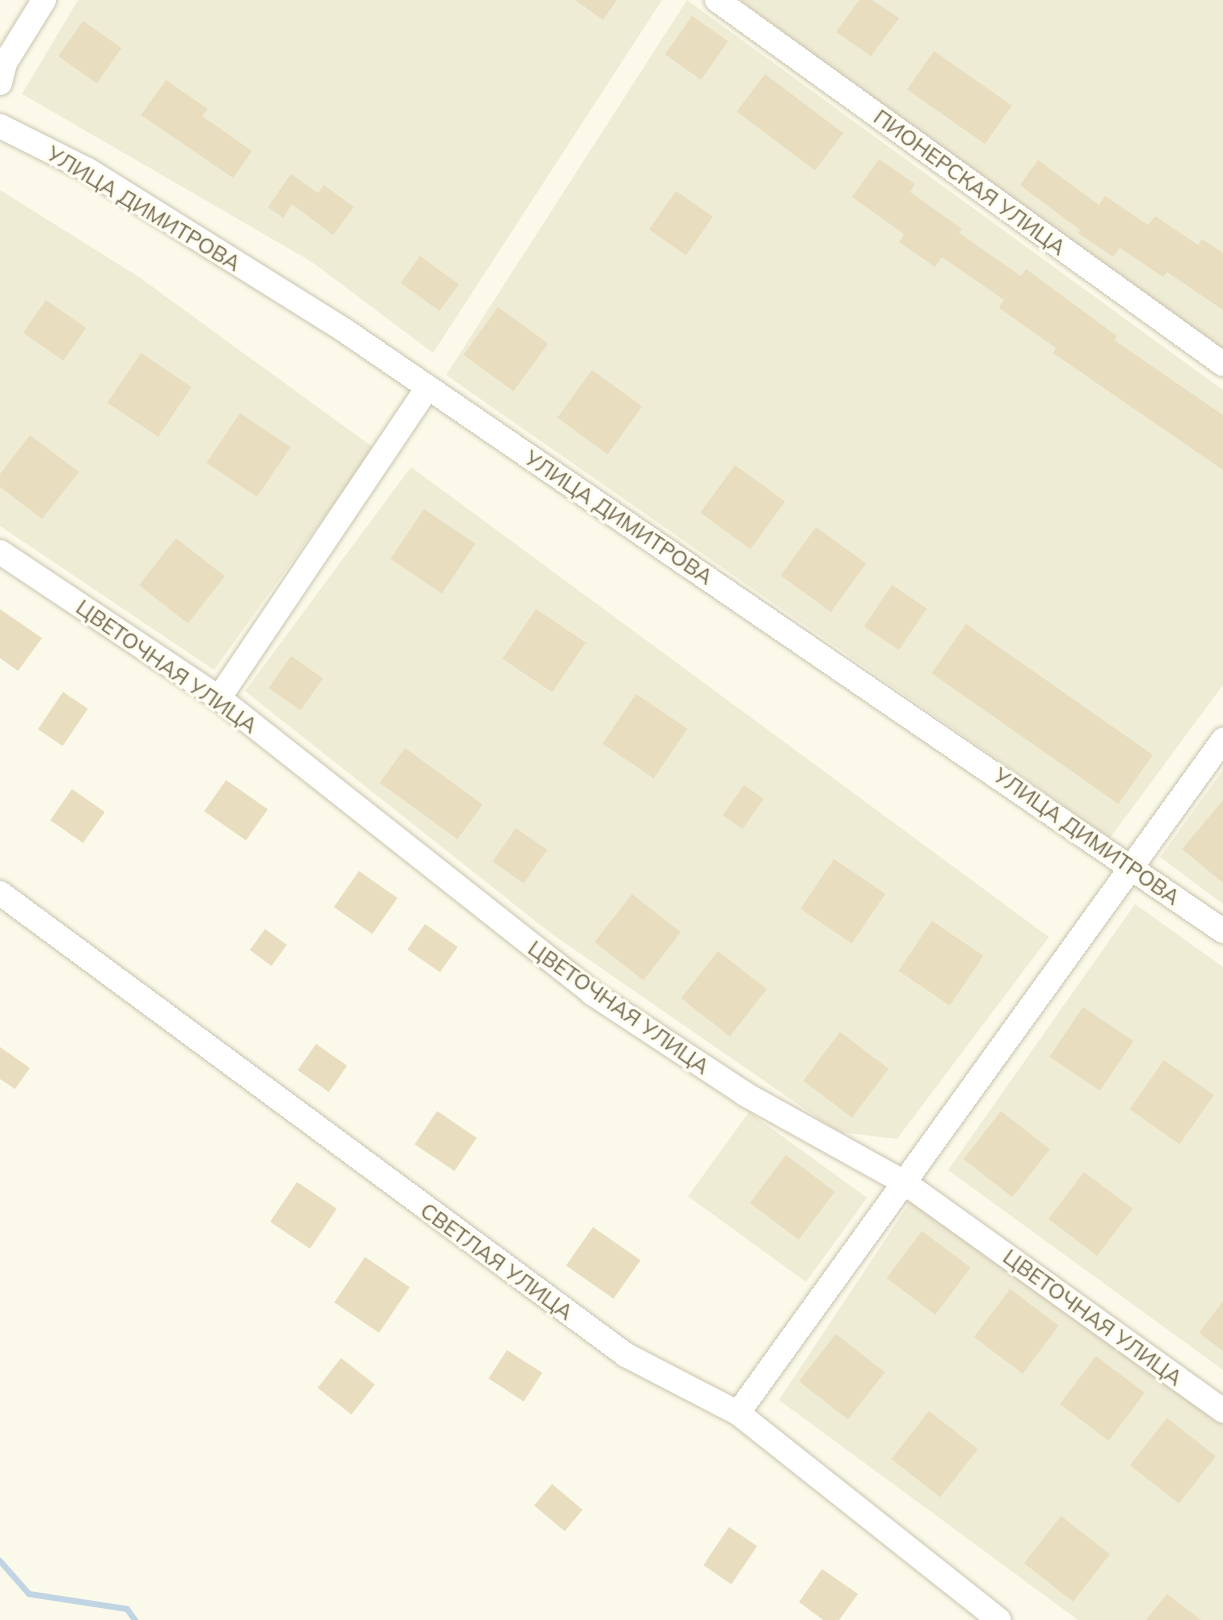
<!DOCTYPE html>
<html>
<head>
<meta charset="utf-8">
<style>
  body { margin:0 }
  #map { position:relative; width:1223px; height:1620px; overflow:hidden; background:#fbfaea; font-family:Mulish,sans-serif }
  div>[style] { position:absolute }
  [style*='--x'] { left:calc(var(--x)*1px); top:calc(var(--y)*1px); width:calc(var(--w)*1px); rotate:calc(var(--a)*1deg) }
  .residential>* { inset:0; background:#efecd6; transform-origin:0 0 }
  .stream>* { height:6px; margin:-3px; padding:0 3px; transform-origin:3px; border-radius:3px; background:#c0d4e4 }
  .building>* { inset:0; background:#e9ddbf; transform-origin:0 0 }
  .roads { filter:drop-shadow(0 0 2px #cac3ae) drop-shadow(0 0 2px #cac3ae) }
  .minor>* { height:24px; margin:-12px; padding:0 12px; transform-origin:12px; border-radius:12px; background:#fff }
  span { translate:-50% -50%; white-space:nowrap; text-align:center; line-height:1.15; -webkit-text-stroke:6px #fefdf1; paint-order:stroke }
  .street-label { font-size:21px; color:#74684f }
</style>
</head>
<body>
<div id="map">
  <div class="residential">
    <i style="clip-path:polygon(78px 0,662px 0,433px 353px,312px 262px,22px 94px)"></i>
    <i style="clip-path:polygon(687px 0,1223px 390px,1223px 685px,1110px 838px,446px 375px)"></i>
    <i style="clip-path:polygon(740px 0,1223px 0,1223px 349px,1011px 200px)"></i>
    <i style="clip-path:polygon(0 190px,139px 277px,374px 448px,214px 670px,0 526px)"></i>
    <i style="clip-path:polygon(411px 467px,1049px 937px,897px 1139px,838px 1132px,549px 932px,245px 691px)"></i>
    <i style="clip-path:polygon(1223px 770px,1223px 904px,1160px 857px)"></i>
    <i style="clip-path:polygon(1135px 904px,1223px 967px,1223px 1370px,948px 1170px)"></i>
    <i style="left:749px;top:1112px;width:146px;height:104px;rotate:36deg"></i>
    <i style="clip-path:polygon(912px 1199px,1223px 1425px,1223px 1620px,1078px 1620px,779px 1400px)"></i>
  </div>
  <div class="stream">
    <i style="--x:0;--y:1561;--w:44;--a:48.7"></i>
    <i style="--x:29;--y:1594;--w:99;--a:8.7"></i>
    <i style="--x:127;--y:1609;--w:14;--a:54"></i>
  </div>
  <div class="building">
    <i style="clip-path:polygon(575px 0,617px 0,603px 20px)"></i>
    <i style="clip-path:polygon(859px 0,872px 0,899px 18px,871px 56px,836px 32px)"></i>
    <i style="left:692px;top:16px;width:44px;height:47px;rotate:35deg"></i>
    <i style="left:83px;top:21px;width:47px;height:43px;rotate:35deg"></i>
    <i style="left:934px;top:51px;width:95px;height:47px;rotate:35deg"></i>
    <i style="left:765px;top:74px;width:98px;height:47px;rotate:37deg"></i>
    <i style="clip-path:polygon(166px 80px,208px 109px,202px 116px,252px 151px,233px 178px,141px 115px)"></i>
    <i style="clip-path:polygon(879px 159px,915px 184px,910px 192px,962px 229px,959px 233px,1021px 276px,1026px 269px,1117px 336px,1114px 340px,1223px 415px,1223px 470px,1053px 353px,1056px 348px,999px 308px,1004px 300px,942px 257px,935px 267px,899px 242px,904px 234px,852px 197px)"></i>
    <i style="clip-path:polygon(1038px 160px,1099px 205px,1105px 196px,1148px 225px,1155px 216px,1198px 245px,1202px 239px,1223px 253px,1223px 310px,1167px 272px,1163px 277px,1120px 248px,1113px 257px,1078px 233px,1080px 230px,1020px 185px)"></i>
    <i style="clip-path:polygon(291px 174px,318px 193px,324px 185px,354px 207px,333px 235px,292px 204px,283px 218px,268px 207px)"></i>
    <i style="left:676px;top:191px;width:45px;height:47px;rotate:35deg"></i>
    <i style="left:420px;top:256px;width:48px;height:33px;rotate:36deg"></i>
    <i style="left:46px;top:300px;width:49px;height:40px;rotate:35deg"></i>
    <i style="left:498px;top:307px;width:62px;height:59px;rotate:36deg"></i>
    <i style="left:141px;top:353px;width:61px;height:60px;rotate:34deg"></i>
    <i style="left:592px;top:370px;width:62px;height:59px;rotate:36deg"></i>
    <i style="left:240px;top:413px;width:61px;height:60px;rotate:34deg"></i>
    <i style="clip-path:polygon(30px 435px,79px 472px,42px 519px,0 487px,0 474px)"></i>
    <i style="left:735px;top:465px;width:62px;height:59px;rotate:36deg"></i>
    <i style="left:424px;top:509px;width:62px;height:60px;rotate:34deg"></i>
    <i style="left:816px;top:527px;width:62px;height:60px;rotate:36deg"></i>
    <i style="left:176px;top:538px;width:62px;height:60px;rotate:38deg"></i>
    <i style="left:892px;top:585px;width:42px;height:50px;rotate:34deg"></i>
    <i style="clip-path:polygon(0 609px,42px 638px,18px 671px,0 658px)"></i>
    <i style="left:536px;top:609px;width:60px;height:60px;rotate:34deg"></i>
    <i style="left:966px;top:624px;width:228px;height:60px;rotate:35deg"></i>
    <i style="left:291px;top:656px;width:39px;height:39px;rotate:35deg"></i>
    <i style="left:63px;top:692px;width:30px;height:45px;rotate:34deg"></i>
    <i style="left:636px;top:694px;width:62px;height:60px;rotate:34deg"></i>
    <i style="left:405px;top:748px;width:96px;height:43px;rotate:36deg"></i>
    <i style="left:226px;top:780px;width:51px;height:38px;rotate:35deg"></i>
    <i style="left:744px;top:785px;width:24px;height:37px;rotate:35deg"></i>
    <i style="left:72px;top:789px;width:40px;height:38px;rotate:35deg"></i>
    <i style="clip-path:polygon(1223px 800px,1223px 883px,1182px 849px)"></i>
    <i style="left:516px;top:828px;width:38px;height:41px;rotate:35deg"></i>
    <i style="left:834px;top:859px;width:62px;height:60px;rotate:34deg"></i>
    <i style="left:359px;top:871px;width:47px;height:44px;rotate:35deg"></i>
    <i style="left:632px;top:894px;width:62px;height:61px;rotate:38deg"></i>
    <i style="left:932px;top:921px;width:62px;height:60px;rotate:34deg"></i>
    <i style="left:425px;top:924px;width:40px;height:31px;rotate:35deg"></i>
    <i style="left:265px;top:929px;width:27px;height:26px;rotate:36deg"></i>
    <i style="left:718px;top:951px;width:62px;height:60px;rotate:38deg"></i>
    <i style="left:1083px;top:1007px;width:61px;height:60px;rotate:34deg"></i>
    <i style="left:840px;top:1032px;width:61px;height:61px;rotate:37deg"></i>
    <i style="left:316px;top:1044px;width:38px;height:32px;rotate:35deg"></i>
    <i style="clip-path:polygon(0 1047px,30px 1068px,15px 1089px,0 1079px)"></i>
    <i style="left:1164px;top:1060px;width:61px;height:60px;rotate:35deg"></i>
    <i style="left:437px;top:1111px;width:48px;height:40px;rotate:34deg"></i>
    <i style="left:1001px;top:1111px;width:62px;height:61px;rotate:38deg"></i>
    <i style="left:786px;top:1155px;width:61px;height:60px;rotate:37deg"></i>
    <i style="left:1084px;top:1172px;width:61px;height:59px;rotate:37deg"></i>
    <i style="left:297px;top:1182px;width:48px;height:48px;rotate:34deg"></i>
    <i style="left:593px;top:1227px;width:58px;height:47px;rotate:35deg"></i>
    <i style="left:922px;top:1231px;width:61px;height:59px;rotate:37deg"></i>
    <i style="left:365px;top:1257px;width:54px;height:55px;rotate:34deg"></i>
    <i style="left:1010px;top:1289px;width:61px;height:60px;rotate:37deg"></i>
    <i style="clip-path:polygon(1223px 1301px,1223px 1351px,1199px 1333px)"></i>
    <i style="left:836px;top:1334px;width:62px;height:60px;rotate:38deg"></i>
    <i style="left:507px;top:1350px;width:42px;height:34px;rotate:33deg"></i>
    <i style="left:1096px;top:1356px;width:61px;height:60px;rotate:37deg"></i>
    <i style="left:341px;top:1358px;width:43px;height:38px;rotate:38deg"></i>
    <i style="left:929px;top:1411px;width:62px;height:61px;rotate:38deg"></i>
    <i style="left:1167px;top:1418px;width:62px;height:60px;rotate:38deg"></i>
    <i style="left:552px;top:1484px;width:40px;height:28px;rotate:40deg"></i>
    <i style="left:1061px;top:1516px;width:62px;height:60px;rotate:38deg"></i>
    <i style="left:729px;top:1527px;width:34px;height:46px;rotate:34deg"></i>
    <i style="clip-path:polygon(822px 1569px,858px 1594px,839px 1620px,823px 1620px,799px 1602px)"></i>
    <i style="clip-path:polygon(1167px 1594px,1201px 1620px,1146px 1620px)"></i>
  </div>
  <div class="roads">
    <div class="minor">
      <i style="--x:717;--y:0;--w:623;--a:35.73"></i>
      <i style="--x:0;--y:83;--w:21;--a:-76"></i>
      <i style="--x:5;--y:63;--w:74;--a:-58.2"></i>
      <i style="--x:0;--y:126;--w:98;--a:26.6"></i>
      <i style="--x:88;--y:170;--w:302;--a:32"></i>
      <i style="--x:344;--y:330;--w:1065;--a:34.36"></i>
      <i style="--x:0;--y:552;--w:263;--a:33.7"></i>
      <i style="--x:219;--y:698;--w:476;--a:38.3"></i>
      <i style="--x:592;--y:993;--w:183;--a:33.4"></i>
      <i style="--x:745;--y:1094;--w:183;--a:29.1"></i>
      <i style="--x:905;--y:1183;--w:391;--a:35.6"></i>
      <i style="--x:219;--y:698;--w:372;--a:-56.1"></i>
      <i style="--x:0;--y:893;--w:778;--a:36.43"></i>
      <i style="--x:626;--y:1355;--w:126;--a:27.4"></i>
      <i style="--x:738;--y:1413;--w:333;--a:38.4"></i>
      <i style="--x:738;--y:1413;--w:830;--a:-54.22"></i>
    </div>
  </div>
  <div class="street-label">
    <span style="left:970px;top:182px;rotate:36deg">ПИОНЕРСКАЯ УЛИЦА</span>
    <span style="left:144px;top:208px;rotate:31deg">УЛИЦА ДИМИТРОВА</span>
    <span style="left:619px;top:517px;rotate:34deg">УЛИЦА ДИМИТРОВА</span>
    <span style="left:167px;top:666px;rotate:35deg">ЦВЕТОЧНАЯ УЛИЦА</span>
    <span style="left:1087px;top:836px;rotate:35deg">УЛИЦА ДИМИТРОВА</span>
    <span style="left:619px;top:1007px;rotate:35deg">ЦВЕТОЧНАЯ УЛИЦА</span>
    <span style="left:497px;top:1261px;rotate:36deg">СВЕТЛАЯ УЛИЦА</span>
    <span style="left:1093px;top:1317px;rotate:36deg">ЦВЕТОЧНАЯ УЛИЦА</span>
  </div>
</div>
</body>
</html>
